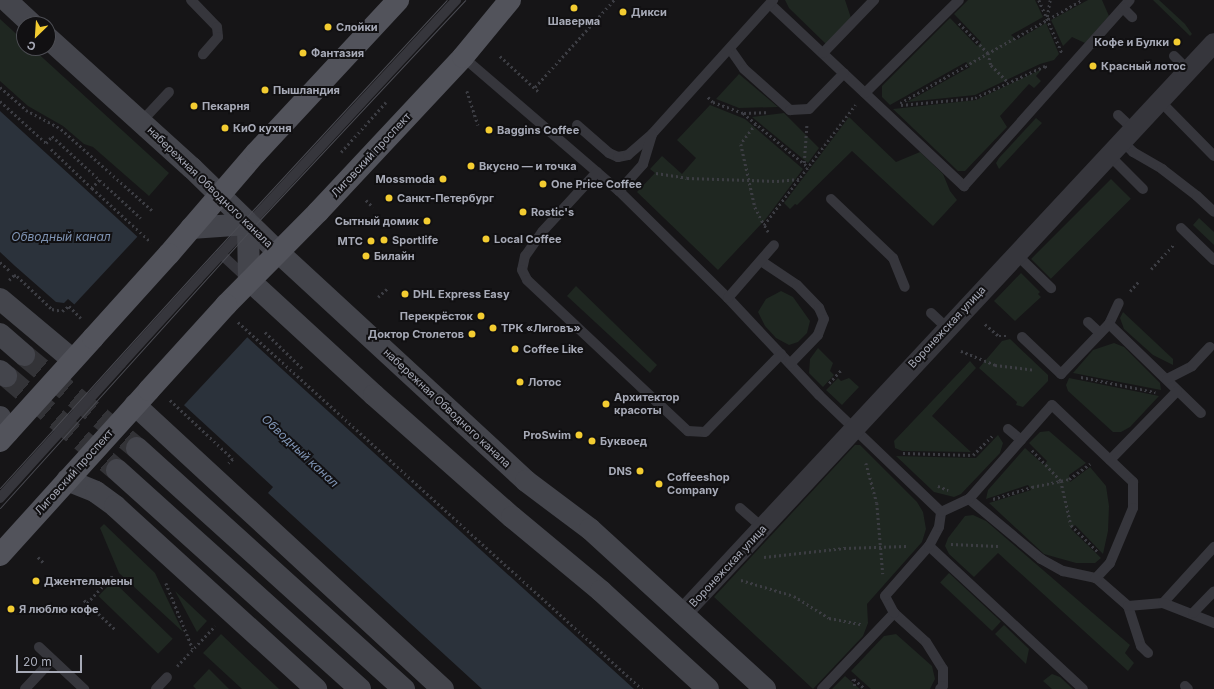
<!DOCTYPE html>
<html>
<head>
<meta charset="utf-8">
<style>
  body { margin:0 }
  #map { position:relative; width:1214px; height:689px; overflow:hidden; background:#161517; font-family:Inter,sans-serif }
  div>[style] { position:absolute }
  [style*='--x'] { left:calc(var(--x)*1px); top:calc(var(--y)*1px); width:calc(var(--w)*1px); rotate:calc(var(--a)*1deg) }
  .green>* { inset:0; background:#1f2721; transform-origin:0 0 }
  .water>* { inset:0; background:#2b323b }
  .pier>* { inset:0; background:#161517; transform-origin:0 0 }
  .secondary-tunnel>* { height:22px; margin-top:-11px; transform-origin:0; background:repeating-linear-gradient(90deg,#333337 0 22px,transparent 0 33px) }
  .path>* { height:2.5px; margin-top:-1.25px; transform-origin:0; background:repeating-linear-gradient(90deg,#3c3d43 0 2px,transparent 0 5px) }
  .lane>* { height:10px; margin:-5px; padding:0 5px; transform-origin:5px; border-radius:5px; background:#36363c }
  .street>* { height:20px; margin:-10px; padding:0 10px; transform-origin:10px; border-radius:10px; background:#36363c }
  .secondary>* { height:22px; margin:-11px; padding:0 11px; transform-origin:11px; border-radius:11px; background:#44454c }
  .primary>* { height:22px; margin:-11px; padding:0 11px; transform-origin:11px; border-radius:11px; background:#52535b }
  .tram>* { height:1px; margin:-0.5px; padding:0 0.5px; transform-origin:0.5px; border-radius:0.5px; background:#4b4c53 }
  .lane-bridge>* { height:10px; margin:-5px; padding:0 5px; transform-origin:5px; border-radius:5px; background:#36363c }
  .primary-bridge>* { height:22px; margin:-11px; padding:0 11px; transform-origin:11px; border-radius:11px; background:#52535b }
  .dots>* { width:11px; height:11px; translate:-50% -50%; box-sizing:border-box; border:2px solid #111012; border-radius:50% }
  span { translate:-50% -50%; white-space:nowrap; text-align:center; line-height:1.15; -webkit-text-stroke:4px #111012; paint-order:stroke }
  .poi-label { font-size:11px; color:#a7aab7; font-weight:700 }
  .left { translate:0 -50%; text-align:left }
  .right { translate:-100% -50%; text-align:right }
  .street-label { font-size:11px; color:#a7aab7 }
  .water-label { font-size:12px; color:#7e93b3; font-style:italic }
  .north { position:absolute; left:16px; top:16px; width:40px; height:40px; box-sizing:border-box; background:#111012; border:1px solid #4d4e54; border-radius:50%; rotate:205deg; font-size:11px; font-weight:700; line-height:16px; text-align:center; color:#a7aab7 }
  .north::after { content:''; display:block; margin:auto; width:14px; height:18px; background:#f3cc31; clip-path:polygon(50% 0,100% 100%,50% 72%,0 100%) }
  .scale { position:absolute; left:16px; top:655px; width:66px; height:18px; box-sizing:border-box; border:2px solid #a7aab7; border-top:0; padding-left:5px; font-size:12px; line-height:14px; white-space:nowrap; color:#a7aab7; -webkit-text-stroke:3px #111012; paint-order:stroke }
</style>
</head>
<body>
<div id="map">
  <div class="green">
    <i style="clip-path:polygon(785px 0,845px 0,851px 18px,827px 45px,789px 8px)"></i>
    <i style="clip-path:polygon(968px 0,1035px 0,1043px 17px,1011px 35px,1017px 40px,1046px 23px,1059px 54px,1054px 60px,1040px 64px,975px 95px,907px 102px,970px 67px,966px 62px,890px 105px,882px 97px,882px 86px,950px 18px,977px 46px,981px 42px,954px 14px)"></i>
    <i style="clip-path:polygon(1088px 0,1102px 0,1109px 16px,1085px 43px,1072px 37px,1063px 46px,1051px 20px)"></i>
    <i style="clip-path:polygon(1153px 0,1159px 0,1185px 24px,1192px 34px,1190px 36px)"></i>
    <i style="clip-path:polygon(0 19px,24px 41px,24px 48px,32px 48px,169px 173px,149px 196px,93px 147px,84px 144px,63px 126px,28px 106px,0 81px)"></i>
    <i style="clip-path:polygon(1042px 69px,1036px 76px,1041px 81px,1034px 88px,1029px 84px,1000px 116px,1007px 127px,965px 171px,958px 171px,893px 109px,976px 100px)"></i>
    <i style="clip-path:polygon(739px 74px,778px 107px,739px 108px,716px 99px)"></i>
    <i style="clip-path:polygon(710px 105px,745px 119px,803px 169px,765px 220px,718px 270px,637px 192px,655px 173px,650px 169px,662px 156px,682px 174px,696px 158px,677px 140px)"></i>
    <i style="clip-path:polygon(784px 113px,819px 148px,808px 163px,752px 117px)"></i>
    <i style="clip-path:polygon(849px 117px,896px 162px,920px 152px,943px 174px,950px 191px,957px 200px,933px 226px,852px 151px,797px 205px,795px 204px,790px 209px,784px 203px)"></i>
    <i style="clip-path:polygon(1036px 118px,1042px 123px,999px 169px,996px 163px,999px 158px)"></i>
    <i style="left:1111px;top:179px;width:28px;height:113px;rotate:45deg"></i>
    <i style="clip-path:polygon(1199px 218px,1214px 232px,1214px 245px,1193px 225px)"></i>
    <i style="clip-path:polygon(1021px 273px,1040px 292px,1038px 294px,1041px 297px,1015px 321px,994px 301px)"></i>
    <i style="clip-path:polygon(576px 286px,657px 365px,650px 373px,567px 296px)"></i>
    <i style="clip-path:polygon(781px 291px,793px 297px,810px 321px,807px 333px,798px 342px,789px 345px,776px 338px,765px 326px,758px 312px,766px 299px)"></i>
    <i style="clip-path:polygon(1123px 312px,1173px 359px,1173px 365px,1153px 355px,1124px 329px,1120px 318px)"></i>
    <i style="clip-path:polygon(1010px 339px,1048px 375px,1048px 381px,1023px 407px,1016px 405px,1017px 402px,979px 368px,1002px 341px)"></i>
    <i style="clip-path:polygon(1114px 343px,1124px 347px,1160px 383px,1161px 390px,1073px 373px,1093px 350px)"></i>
    <i style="clip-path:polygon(818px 348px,833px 363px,830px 371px,834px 375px,823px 387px,809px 373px,810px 359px)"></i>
    <i style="clip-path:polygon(970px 361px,976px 368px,932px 416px,971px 452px,902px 451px,895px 448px,894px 441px)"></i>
    <i style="clip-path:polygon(838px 378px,841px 381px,849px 378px,859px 387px,842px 405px,826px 390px)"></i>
    <i style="clip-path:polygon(1069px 378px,1159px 396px,1130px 427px,1121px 432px,1113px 432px,1068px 391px,1066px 385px)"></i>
    <i style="clip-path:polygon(1049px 431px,1086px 463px,1069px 475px,1070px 482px,1090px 467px,1106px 486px,1109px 506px,1108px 531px,1103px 554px,1075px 525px,1071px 529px,1101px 558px,1095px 563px,1076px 563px,1044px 554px,989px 503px,1031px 490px,1028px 485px,986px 499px,988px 490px,1025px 448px,1044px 465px,1047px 461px,1029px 443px,1040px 432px)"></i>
    <i style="clip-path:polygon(998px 435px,1003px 443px,1000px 453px,961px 494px,954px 497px,934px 492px,896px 456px,976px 458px)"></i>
    <i style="clip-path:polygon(855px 445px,860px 445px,917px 502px,923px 512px,926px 529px,922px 542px,867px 604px,868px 623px,863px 636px,813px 689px,714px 597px)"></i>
    <i style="clip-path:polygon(973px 515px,986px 521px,1130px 645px,1125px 653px,1134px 663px,1128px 671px,998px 553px,974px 577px,949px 554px,945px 546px,948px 538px,965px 516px)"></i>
    <i style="clip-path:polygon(104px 524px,155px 573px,183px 632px,119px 573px,100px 528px)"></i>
    <i style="left:949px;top:573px;width:71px;height:13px;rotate:43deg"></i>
    <i style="left:113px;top:581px;width:83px;height:21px;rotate:44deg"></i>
    <i style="clip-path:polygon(175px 591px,207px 621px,197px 632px)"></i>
    <i style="clip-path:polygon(1004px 625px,1029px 649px,1026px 664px,995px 634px)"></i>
    <i style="clip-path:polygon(221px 634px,279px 689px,242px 689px,203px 653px)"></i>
    <i style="clip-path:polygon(896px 634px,932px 666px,935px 679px,930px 689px,871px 689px,851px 671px,884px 636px)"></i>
    <i style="clip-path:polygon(209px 669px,229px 689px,196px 689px,193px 686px)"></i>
    <i style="clip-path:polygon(1052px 674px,1060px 677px,1073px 689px,1052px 689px,1043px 681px)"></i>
    <i style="clip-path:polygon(845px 676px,860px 689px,832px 689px)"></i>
  </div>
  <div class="water">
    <i style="clip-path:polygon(0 111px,318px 402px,634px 689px,482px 689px,268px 493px,273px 487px,75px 305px,68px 299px,64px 303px,56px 302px,15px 266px,0 252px)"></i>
  </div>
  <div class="pier">
    <i style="left:139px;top:235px;width:149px;height:96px;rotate:43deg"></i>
  </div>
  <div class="secondary-tunnel">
    <i style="--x:24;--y:355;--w:146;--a:39.5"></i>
    <i style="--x:6;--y:376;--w:145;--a:40.3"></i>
  </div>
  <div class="path">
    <i style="--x:1039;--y:0;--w:58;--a:66.5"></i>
    <i style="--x:1047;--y:17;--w:17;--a:-80"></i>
    <i style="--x:959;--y:23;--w:42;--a:46"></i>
    <i style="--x:988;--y:53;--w:12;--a:76"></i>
    <i style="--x:991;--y:65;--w:25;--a:45"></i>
    <i style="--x:500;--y:56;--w:54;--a:42.8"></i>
    <i style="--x:0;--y:87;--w:35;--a:41"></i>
    <i style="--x:26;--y:110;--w:40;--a:28"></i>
    <i style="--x:61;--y:129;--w:123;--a:41.7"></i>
    <i style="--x:535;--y:87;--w:118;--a:-47.8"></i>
    <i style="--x:467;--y:91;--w:36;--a:72"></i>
    <i style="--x:708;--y:97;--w:7;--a:45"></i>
    <i style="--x:713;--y:102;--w:32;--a:20"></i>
    <i style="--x:743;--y:113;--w:85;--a:39.7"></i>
    <i style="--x:0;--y:101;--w:62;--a:42.4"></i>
    <i style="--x:46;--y:143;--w:9;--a:-49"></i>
    <i style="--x:52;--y:136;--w:121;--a:42.7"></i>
    <i style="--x:900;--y:103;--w:209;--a:-29.5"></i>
    <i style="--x:901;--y:105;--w:74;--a:-5.4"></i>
    <i style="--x:975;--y:98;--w:77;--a:-24.6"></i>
    <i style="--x:1045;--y:66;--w:4;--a:34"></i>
    <i style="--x:744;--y:113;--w:23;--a:-2"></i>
    <i style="--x:756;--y:124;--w:25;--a:127"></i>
    <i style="--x:741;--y:144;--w:65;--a:77.5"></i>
    <i style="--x:755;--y:207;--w:20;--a:63"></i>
    <i style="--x:51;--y:149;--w:57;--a:43.6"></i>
    <i style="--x:341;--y:152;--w:67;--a:-48"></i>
    <i style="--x:804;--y:163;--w:39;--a:-86"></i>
    <i style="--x:656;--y:173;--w:31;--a:9"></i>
    <i style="--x:687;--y:178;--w:90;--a:1.9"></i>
    <i style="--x:777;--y:181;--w:22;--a:-5"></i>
    <i style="--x:100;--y:180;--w:11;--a:135"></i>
    <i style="--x:92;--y:188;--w:80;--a:42.5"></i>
    <i style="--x:366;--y:200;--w:10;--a:45"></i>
    <i style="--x:768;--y:232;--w:8;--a:-120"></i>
    <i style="--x:764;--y:225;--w:151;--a:-52.8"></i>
    <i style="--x:0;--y:262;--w:13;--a:42"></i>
    <i style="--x:1151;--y:269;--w:35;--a:-47"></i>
    <i style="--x:9;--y:280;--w:7;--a:-45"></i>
    <i style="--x:14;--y:275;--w:3;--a:18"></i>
    <i style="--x:17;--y:276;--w:48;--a:43.3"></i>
    <i style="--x:52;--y:309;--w:10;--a:11"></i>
    <i style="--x:62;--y:311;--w:9;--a:-36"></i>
    <i style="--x:69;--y:306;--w:17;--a:45"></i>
    <i style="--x:1130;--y:291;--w:13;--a:-48"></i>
    <i style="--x:378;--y:297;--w:13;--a:-42"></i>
    <i style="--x:238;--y:322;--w:546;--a:42.25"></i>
    <i style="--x:985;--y:324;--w:18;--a:41"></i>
    <i style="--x:999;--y:336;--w:7;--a:0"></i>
    <i style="--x:265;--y:332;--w:53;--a:44.2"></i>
    <i style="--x:961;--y:351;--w:37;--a:22"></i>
    <i style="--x:995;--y:365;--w:38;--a:7"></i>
    <i style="--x:1081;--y:377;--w:76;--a:11.5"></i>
    <i style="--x:829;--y:383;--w:19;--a:-47"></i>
    <i style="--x:170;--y:400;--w:86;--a:43.1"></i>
    <i style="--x:233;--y:459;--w:6;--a:135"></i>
    <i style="--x:1032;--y:450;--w:42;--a:46.9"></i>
    <i style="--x:1061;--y:481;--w:45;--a:77.2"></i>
    <i style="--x:1071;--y:525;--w:38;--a:45"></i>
    <i style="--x:903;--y:453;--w:70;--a:1.6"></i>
    <i style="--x:973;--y:455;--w:28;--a:-45"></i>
    <i style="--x:866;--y:463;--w:41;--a:74.6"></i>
    <i style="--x:877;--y:503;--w:71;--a:85.2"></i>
    <i style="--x:938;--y:486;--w:11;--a:22"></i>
    <i style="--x:993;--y:499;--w:41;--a:-17.1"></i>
    <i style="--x:1032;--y:487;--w:38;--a:-12"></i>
    <i style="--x:1069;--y:479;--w:26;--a:-36"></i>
    <i style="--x:951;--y:544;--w:47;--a:2.4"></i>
    <i style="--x:38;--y:557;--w:8;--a:45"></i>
    <i style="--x:764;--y:557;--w:81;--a:-6.4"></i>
    <i style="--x:844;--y:548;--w:63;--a:-1.8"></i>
    <i style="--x:741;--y:580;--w:55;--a:16.8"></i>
    <i style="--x:794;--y:596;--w:41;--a:32.2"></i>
    <i style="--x:829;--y:618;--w:33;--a:11"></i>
    <i style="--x:166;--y:583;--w:71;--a:67.8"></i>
    <i style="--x:84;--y:600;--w:44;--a:43.2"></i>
    <i style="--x:87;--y:603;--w:40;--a:-47"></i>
    <i style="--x:177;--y:666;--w:55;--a:-46.5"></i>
    <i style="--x:853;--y:679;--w:10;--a:73"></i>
    <i style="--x:854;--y:679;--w:15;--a:42"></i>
  </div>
  <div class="lane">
    <i style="--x:191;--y:0;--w:37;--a:46"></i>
    <i style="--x:217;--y:27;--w:10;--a:84"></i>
    <i style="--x:218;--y:37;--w:23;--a:131"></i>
    <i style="--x:771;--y:5;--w:265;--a:43.2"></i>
    <i style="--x:964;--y:186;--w:249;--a:-48.3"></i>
    <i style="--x:1123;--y:8;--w:13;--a:45"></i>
    <i style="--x:730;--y:49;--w:24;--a:55"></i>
    <i style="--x:744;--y:69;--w:62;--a:41.7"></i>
    <i style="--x:790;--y:110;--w:19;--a:-3"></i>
    <i style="--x:809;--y:109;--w:50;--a:-45.8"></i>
    <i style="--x:823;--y:53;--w:74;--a:-46.1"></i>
    <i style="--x:1174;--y:56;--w:20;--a:45"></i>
    <i style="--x:463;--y:57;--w:206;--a:40.7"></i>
    <i style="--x:619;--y:191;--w:153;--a:44.5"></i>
    <i style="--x:728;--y:298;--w:133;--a:46.8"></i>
    <i style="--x:819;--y:395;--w:169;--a:43.8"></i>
    <i style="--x:865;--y:93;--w:132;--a:-44.7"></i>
    <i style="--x:1160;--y:101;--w:77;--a:45.5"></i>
    <i style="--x:1118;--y:115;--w:21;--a:43"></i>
    <i style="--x:141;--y:122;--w:41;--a:-47"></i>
    <i style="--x:577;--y:125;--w:43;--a:41.2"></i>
    <i style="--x:609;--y:153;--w:10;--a:24"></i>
    <i style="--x:618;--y:157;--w:10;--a:-11"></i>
    <i style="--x:628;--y:155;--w:32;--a:-41"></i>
    <i style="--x:652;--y:134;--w:181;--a:-47.9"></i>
    <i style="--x:1122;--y:141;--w:16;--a:45"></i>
    <i style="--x:1133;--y:152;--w:34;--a:30"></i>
    <i style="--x:1162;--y:169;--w:44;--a:37.6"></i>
    <i style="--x:1197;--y:196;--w:23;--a:43"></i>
    <i style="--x:1109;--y:155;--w:48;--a:45"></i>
    <i style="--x:597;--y:172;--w:81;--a:132.5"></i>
    <i style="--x:542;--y:232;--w:29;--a:125"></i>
    <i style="--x:525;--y:256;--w:14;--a:102"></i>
    <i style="--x:522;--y:270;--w:11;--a:63"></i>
    <i style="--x:527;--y:280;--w:221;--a:43.2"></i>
    <i style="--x:688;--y:431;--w:17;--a:3"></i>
    <i style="--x:705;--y:432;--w:109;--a:-45.7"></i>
    <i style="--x:619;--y:191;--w:36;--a:-48"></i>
    <i style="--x:643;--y:164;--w:31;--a:-73"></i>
    <i style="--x:831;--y:199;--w:86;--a:43.6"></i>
    <i style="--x:893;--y:258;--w:31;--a:68"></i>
    <i style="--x:1181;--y:228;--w:46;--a:44.1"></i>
    <i style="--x:221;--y:254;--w:35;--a:43"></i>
    <i style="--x:1016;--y:254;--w:49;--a:44.2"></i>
    <i style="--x:761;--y:261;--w:43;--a:33.7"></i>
    <i style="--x:797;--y:285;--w:32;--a:46"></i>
    <i style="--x:819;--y:308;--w:12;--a:66"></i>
    <i style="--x:824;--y:319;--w:17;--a:111"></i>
    <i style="--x:818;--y:335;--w:40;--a:134"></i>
    <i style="--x:198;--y:279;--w:380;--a:-47.2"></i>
    <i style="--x:728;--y:298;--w:70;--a:-49"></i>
    <i style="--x:931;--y:313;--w:22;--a:43"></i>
    <i style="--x:1088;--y:322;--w:16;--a:43"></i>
    <i style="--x:1109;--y:324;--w:23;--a:-65"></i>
    <i style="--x:1022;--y:337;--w:54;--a:43.5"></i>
    <i style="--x:1061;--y:374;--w:69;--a:-46.2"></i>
    <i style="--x:1109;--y:324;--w:128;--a:44.1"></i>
    <i style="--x:1167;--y:379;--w:28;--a:-27"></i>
    <i style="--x:1192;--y:366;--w:26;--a:-47"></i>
    <i style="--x:1008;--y:429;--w:17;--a:40"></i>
    <i style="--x:1110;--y:460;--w:96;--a:-45.8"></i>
    <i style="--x:0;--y:498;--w:181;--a:-47.9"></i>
    <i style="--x:969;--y:499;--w:94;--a:39.8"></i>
    <i style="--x:1041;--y:559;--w:25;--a:29"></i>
    <i style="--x:1063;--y:571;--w:34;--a:12"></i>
    <i style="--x:1096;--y:578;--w:43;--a:41.2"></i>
    <i style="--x:1128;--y:606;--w:42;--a:72"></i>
    <i style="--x:1141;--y:646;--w:10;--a:45"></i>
    <i style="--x:740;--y:508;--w:30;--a:41"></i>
    <i style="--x:929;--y:546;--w:210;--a:42.9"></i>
    <i style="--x:1163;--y:603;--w:76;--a:-47.7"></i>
    <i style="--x:1128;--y:606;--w:35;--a:-5"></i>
    <i style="--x:1163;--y:603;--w:55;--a:21.4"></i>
    <i style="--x:894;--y:613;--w:43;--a:42.2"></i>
    <i style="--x:926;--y:642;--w:32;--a:58"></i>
    <i style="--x:943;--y:669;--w:17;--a:90"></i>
    <i style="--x:943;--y:686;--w:4;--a:135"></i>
    <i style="--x:1193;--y:613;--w:30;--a:-46"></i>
    <i style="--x:39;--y:647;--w:62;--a:43"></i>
    <i style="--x:1185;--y:686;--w:4;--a:45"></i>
    <i style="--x:25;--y:689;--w:40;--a:-47"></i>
    <i style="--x:156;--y:689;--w:16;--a:-47"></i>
    <i style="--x:822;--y:689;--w:105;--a:-46.5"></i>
    <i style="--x:894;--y:613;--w:19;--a:-118"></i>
    <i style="--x:885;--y:596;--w:67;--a:-48.7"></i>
    <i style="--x:929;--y:546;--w:21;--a:-62"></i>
    <i style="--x:939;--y:527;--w:15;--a:-82"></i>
    <i style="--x:941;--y:512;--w:31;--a:-25"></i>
    <i style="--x:969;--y:499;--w:125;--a:-48.6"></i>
    <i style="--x:1052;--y:405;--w:112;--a:43.5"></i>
    <i style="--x:1133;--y:482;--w:26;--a:90"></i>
    <i style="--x:1133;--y:508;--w:60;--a:112.7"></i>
    <i style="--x:1110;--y:563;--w:21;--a:133"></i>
  </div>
  <div class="street">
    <i style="--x:682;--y:614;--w:780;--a:-47.03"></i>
  </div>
  <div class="secondary">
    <i style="--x:6;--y:0;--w:35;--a:43"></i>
    <i style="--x:48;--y:38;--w:194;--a:42.1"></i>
    <i style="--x:192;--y:168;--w:120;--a:44.3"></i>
    <i style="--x:278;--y:252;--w:338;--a:42.7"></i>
    <i style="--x:526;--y:481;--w:80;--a:36.9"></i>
    <i style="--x:590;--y:529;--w:237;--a:42.4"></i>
    <i style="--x:248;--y:224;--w:56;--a:89"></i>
    <i style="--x:249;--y:280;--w:170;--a:42.6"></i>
    <i style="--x:374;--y:395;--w:184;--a:41.5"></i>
    <i style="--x:512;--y:517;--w:116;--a:39.7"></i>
    <i style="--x:601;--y:591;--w:145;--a:42.5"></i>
    <i style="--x:191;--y:228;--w:57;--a:-4"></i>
    <i style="--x:0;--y:299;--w:95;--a:39.9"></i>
    <i style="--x:0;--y:334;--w:32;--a:41"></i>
    <i style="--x:0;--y:371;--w:8;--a:40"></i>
    <i style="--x:135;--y:405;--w:419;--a:42.7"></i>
    <i style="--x:0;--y:417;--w:17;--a:62"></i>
    <i style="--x:137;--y:448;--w:360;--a:42.1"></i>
    <i style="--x:117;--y:470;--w:327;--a:42"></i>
    <i style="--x:67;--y:480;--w:31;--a:22"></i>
    <i style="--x:96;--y:492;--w:24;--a:36"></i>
    <i style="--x:115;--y:506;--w:272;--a:42.3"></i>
  </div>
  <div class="primary">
    <i style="--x:169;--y:254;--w:133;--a:-49.3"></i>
    <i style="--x:256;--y:153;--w:209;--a:-47.1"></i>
    <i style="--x:226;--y:305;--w:131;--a:-45.3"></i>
    <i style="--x:318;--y:212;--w:212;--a:-46.9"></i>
    <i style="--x:463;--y:57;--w:74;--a:-50.5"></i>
    <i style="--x:0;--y:441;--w:139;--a:-47.9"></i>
    <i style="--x:0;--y:555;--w:222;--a:-47.9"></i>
  </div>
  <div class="tram">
    <i style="--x:0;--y:488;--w:287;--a:-47.8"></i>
    <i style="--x:193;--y:275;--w:374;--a:-47.3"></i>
    <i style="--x:0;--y:508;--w:377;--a:-48"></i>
    <i style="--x:252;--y:228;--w:312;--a:-46.9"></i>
  </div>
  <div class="lane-bridge">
    <i style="--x:121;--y:364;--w:115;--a:-47.8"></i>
  </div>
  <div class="primary-bridge">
    <i style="--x:93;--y:338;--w:113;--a:-47.9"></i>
    <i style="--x:149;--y:390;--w:115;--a:-47.8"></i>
  </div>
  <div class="dots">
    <i style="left:574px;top:8px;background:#f3cc31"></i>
    <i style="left:623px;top:12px;background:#f3cc31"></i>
    <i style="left:328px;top:27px;background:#f3cc31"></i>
    <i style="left:1177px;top:42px;background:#f3cc31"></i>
    <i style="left:303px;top:53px;background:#f3cc31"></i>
    <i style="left:1093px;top:66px;background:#f3cc31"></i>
    <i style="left:265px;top:90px;background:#f3cc31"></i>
    <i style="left:194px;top:106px;background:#f3cc31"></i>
    <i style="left:225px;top:128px;background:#f3cc31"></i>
    <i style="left:489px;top:130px;background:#f3cc31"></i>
    <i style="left:471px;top:166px;background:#f3cc31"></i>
    <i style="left:443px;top:179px;background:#f3cc31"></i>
    <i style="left:543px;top:184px;background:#f3cc31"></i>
    <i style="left:389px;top:198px;background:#f3cc31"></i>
    <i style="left:523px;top:212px;background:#f3cc31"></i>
    <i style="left:427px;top:221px;background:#f3cc31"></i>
    <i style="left:486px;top:239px;background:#f3cc31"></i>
    <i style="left:384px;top:240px;background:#f3cc31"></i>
    <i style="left:371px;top:241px;background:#f3cc31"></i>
    <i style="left:366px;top:256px;background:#f3cc31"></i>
    <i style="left:405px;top:294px;background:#f3cc31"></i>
    <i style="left:481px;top:316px;background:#f3cc31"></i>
    <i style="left:493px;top:328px;background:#f3cc31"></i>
    <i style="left:472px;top:334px;background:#f3cc31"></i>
    <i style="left:515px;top:349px;background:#f3cc31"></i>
    <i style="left:520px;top:382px;background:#f3cc31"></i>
    <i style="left:606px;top:404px;background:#f3cc31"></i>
    <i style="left:579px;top:435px;background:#f3cc31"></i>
    <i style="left:592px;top:441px;background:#f3cc31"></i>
    <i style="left:640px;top:471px;background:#f3cc31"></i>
    <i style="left:659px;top:484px;background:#f3cc31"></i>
    <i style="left:36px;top:581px;background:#f3cc31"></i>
    <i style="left:11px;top:609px;background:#f3cc31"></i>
  </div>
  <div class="poi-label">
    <span class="left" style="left:631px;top:12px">Дикси</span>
    <span style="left:574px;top:21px">Шаверма</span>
    <span class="left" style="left:336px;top:27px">Слойки</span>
    <span class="right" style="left:1169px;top:42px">Кофе и Булки</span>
    <span class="left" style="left:311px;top:53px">Фантазия</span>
    <span class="left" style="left:1101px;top:66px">Красный лотос</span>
    <span class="left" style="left:273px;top:90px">Пышландия</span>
    <span class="left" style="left:202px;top:106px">Пекарня</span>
    <span class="left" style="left:233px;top:128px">КиО кухня</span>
    <span class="left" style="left:497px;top:130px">Baggins Coffee</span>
    <span class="left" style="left:479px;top:166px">Вкусно — и точка</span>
    <span class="right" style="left:435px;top:179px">Mossmoda</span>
    <span class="left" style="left:551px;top:184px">One Price Coffee</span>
    <span class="left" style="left:397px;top:198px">Санкт-Петербург</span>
    <span class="left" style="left:531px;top:212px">Rostic's</span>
    <span class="right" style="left:419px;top:221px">Сытный домик</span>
    <span class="left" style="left:494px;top:239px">Local Coffee</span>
    <span class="left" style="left:392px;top:240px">Sportlife</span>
    <span class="right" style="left:363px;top:241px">МТС</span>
    <span class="left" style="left:374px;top:256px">Билайн</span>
    <span class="left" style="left:413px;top:294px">DHL Express Easy</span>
    <span class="right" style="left:473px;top:316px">Перекрёсток</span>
    <span class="left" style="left:501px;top:328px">ТРК «Лиговъ»</span>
    <span class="right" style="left:464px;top:334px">Доктор Столетов</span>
    <span class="left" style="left:523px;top:349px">Coffee Like</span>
    <span class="left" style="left:528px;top:382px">Лотос</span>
    <span class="left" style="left:614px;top:404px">Архитектор<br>красоты</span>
    <span class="right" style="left:571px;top:435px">ProSwim</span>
    <span class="left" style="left:600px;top:441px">Буквоед</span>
    <span class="right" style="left:632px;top:471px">DNS</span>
    <span class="left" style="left:667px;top:484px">Coffeeshop<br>Company</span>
    <span class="left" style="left:44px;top:581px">Джентельмены</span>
    <span class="left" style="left:19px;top:609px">Я люблю кофе</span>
  </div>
  <div class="street-label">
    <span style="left:371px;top:155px;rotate:-47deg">Лиговский проспект</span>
    <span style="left:210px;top:187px;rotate:44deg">набережная Обводного канала</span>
    <span style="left:947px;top:327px;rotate:-47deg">Воронежская улица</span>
    <span style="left:447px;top:408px;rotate:43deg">набережная Обводного канала</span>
    <span style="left:74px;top:472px;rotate:-48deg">Лиговский проспект</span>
    <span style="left:728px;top:566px;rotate:-47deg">Воронежская улица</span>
  </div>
  <div class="water-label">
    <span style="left:61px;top:237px">Обводный канал</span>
    <span style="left:300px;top:451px;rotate:43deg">Обводный канал</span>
  </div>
  <div class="north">С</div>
  <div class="scale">20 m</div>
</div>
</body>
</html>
